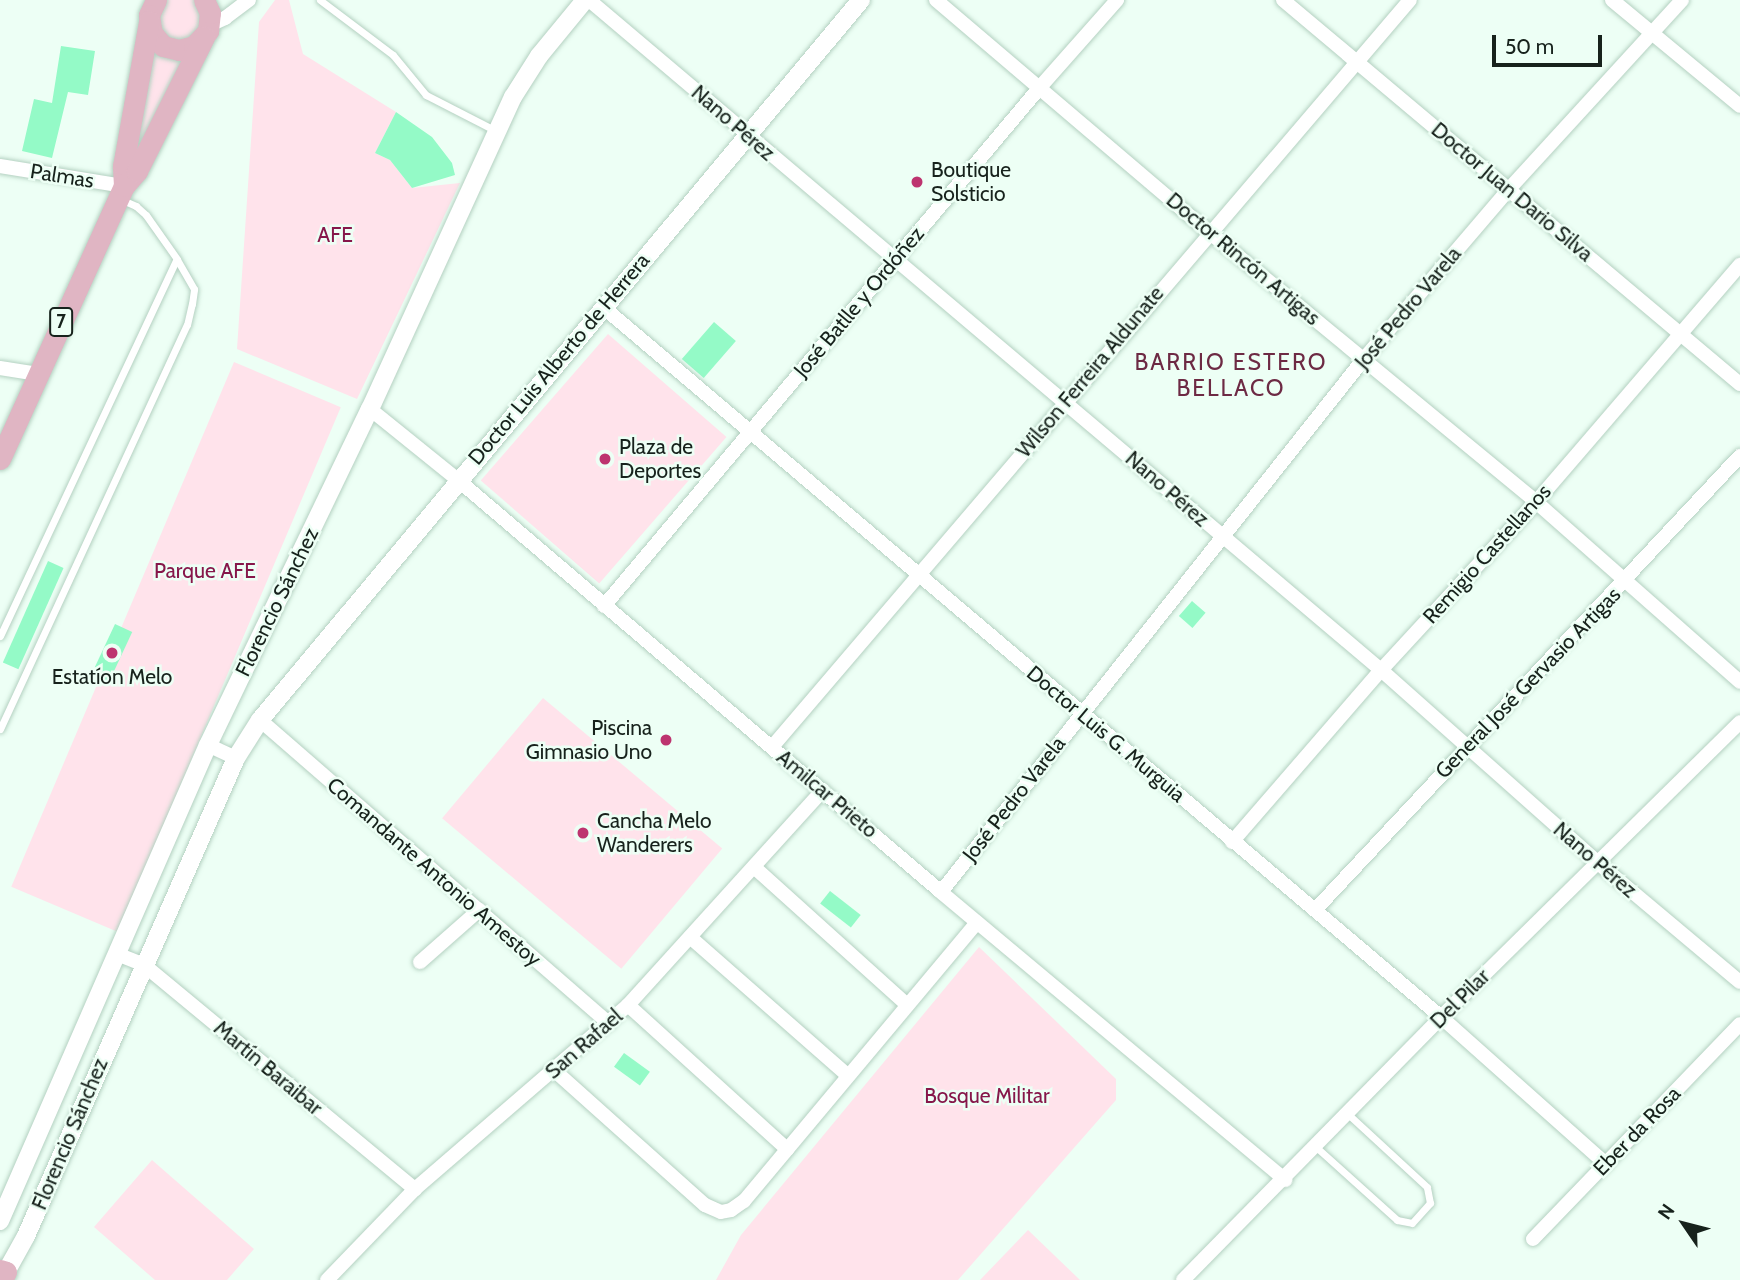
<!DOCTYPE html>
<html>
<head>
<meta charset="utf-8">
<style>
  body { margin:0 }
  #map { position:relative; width:1740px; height:1280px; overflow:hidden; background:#edfff5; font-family:Cabin,sans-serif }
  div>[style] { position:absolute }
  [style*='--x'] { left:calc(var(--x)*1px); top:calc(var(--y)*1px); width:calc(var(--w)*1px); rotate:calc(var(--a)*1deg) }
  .green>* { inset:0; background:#ffe3eb; transform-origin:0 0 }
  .building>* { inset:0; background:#94fac7; transform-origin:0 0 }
  .roads { filter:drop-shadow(0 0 2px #b4d1c1) drop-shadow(0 0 2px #b4d1c1) }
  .service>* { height:7px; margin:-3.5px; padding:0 3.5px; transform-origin:3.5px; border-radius:3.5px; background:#fff }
  .minor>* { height:14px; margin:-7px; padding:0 7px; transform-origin:7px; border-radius:7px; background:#fff }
  .tertiary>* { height:18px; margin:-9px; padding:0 9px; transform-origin:9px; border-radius:9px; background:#fff }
  .primary>* { height:21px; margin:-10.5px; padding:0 10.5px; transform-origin:10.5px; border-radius:10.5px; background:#e0b5c3 }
  .dots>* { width:19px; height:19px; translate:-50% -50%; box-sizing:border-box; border:4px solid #edfff5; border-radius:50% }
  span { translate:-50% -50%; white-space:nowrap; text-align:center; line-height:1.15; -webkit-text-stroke:5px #edfff5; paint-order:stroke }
  .shield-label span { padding:2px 5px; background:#edfff5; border:2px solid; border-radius:5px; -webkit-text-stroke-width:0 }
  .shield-label { font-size:19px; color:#17221c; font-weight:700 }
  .street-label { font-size:21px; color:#17221c }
  .poi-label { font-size:21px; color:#17221c }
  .left { translate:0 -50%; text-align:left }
  .right { translate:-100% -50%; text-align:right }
  .park-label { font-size:21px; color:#86174a }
  .neighbourhood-label { font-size:23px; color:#6d2a44; letter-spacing:2px }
  .north { position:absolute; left:1649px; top:1189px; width:70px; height:70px; -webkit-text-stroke:5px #edfff5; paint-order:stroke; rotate:305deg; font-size:19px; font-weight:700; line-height:28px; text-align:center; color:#17221c }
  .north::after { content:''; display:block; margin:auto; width:24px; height:32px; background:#17221c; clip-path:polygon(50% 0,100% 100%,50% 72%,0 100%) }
  .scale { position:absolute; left:1492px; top:35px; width:110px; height:32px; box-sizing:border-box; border:4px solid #17221c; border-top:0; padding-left:9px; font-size:21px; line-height:24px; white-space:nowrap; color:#17221c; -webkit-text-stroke:5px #edfff5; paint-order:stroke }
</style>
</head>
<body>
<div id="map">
  <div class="green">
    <i style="clip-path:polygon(165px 0,195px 0,202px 9px,197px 35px,171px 41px,156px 24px)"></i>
    <i style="clip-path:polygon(275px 0,289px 0,303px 54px,396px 112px,375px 153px,390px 160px,412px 188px,460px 183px,357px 399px,237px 349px,259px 22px)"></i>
    <i style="clip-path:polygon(155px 47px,187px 53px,130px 166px)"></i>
    <i style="left:608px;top:334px;width:157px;height:194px;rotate:41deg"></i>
    <i style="left:234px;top:362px;width:116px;height:570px;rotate:23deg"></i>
    <i style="left:543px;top:698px;width:234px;height:157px;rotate:40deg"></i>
    <i style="clip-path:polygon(979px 947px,1116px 1079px,1116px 1100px,958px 1280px,716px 1280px,741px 1235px)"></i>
    <i style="clip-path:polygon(152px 1160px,254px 1249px,227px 1280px,155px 1280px,94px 1227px)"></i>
    <i style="clip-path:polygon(1028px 1230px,1080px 1280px,980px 1280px)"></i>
  </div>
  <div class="building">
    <i style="clip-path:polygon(61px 46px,95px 51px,88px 95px,68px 92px,52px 158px,22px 151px,34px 99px,52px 103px)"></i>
    <i style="clip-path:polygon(396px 112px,432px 137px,452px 163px,455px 175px,412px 188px,390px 160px,375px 153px)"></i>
    <i style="left:714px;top:322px;width:29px;height:49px;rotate:41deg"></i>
    <i style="left:48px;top:561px;width:17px;height:111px;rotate:24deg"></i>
    <i style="left:1192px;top:601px;width:18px;height:20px;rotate:41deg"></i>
    <i style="left:115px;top:624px;width:19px;height:55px;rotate:25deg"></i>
    <i style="left:830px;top:891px;width:39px;height:16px;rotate:38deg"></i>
    <i style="left:624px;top:1053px;width:32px;height:17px;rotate:36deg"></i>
  </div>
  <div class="roads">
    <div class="service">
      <i style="--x:320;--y:0;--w:91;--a:37"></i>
      <i style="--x:393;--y:55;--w:52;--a:50.5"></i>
      <i style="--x:426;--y:95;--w:79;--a:27.2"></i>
      <i style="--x:0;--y:636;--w:416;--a:-64.9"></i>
      <i style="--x:0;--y:729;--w:445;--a:-65.2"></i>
      <i style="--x:187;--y:325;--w:22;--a:-77"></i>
      <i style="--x:192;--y:304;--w:15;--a:-82"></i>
      <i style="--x:194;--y:289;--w:34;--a:-120"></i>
      <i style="--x:177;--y:259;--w:54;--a:-125.2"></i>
      <i style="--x:146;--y:215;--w:13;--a:-138"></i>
      <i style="--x:136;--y:206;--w:17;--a:-156"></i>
      <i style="--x:1316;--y:1147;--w:109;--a:42"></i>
      <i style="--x:1397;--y:1220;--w:15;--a:11"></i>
      <i style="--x:1412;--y:1223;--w:27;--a:-48"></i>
      <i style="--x:1430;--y:1203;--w:16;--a:-101"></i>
      <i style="--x:1427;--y:1187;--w:108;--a:-137.3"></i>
    </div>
    <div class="minor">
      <i style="--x:589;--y:0;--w:1037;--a:40.23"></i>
      <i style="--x:1381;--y:670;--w:290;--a:41.6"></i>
      <i style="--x:1598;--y:863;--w:185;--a:40"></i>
      <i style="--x:936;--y:0;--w:358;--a:40.4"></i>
      <i style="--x:1209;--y:232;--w:424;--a:39.5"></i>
      <i style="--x:1536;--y:502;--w:272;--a:41.4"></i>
      <i style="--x:1283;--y:0;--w:597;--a:40.04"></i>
      <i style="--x:1612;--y:0;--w:166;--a:39.6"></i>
      <i style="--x:210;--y:25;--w:17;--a:-25"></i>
      <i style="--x:225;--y:18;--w:30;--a:-37"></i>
      <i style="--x:0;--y:166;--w:126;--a:9.2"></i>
      <i style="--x:603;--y:307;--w:1098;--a:40.27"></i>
      <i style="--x:1441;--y:1017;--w:221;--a:41.7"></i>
      <i style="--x:0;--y:368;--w:37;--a:9"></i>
      <i style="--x:370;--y:409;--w:113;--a:38.9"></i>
      <i style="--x:458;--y:480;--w:635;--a:40.46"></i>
      <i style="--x:941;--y:892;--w:449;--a:39.9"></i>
      <i style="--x:604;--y:606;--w:679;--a:-49.96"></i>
      <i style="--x:1041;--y:86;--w:115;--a:-48.5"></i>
      <i style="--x:260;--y:720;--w:462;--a:41"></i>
      <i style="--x:208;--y:745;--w:31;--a:25"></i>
      <i style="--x:772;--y:747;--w:982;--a:-49.5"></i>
      <i style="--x:1232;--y:842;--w:228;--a:-49.1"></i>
      <i style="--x:1381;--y:670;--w:229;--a:-47.3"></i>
      <i style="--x:1536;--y:502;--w:313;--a:-49.3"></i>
      <i style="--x:754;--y:867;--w:206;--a:42"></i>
      <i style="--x:941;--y:892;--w:679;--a:-51.58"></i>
      <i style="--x:1363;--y:360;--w:225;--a:-49.5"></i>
      <i style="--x:1509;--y:189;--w:256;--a:-47.5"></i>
      <i style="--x:1315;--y:910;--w:622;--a:-46.89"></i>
      <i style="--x:690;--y:937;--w:210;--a:41.3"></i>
      <i style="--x:117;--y:954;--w:29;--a:22"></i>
      <i style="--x:144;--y:965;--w:352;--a:39.6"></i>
      <i style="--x:420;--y:962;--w:79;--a:-41.4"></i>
      <i style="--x:628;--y:1005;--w:215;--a:42.2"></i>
      <i style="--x:555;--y:1071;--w:201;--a:41.8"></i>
      <i style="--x:705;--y:1205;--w:17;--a:24"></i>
      <i style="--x:721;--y:1212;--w:10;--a:-11"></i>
      <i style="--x:731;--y:1210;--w:16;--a:-35"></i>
      <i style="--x:744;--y:1201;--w:363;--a:-50.1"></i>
      <i style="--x:1533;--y:1239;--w:298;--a:-46.1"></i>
      <i style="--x:327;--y:1280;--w:127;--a:-46"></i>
      <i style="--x:415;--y:1189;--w:281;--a:-40.8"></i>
      <i style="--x:628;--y:1005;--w:290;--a:-47.8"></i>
      <i style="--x:1183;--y:1280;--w:368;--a:-45.5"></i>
      <i style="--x:1441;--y:1017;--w:420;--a:-44.6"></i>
    </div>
    <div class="tertiary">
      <i style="--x:0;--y:1221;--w:519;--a:-66.4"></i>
      <i style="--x:208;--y:745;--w:373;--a:-64.3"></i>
      <i style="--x:370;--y:409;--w:343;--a:-65.4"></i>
      <i style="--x:513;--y:97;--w:49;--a:-57.6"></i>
      <i style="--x:539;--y:56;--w:72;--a:-50.6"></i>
      <i style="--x:6;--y:1272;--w:41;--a:-60.9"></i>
      <i style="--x:26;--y:1236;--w:522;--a:-66.28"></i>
      <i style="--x:236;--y:758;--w:45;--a:-57.7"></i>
      <i style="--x:260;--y:720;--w:938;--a:-50.15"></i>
    </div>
    <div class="primary">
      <i style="--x:156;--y:0;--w:17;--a:115"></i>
      <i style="--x:149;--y:15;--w:18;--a:81"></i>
      <i style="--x:152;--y:33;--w:17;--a:50"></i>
      <i style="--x:163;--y:46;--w:16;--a:14"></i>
      <i style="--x:179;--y:50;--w:16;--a:-15"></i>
      <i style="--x:194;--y:46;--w:21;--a:-47"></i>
      <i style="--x:208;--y:31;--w:18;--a:-84"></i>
      <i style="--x:210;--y:13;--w:14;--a:-115"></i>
      <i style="--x:124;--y:186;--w:20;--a:-93"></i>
      <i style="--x:123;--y:166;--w:147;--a:-79.8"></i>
      <i style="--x:0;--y:459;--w:300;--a:-65.6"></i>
      <i style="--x:124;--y:186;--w:20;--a:-49"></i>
      <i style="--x:137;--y:171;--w:150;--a:-63.4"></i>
      <i style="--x:0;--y:1270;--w:6;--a:18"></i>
      <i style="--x:6;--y:1272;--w:9;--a:122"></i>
    </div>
  </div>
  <div class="dots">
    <i style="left:917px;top:182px;background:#bd346f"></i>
    <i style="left:605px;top:459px;background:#bd346f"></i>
    <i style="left:112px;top:653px;background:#bd346f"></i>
    <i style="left:666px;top:740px;background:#bd346f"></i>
    <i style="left:583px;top:833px;background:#bd346f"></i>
  </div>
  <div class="shield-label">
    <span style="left:61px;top:322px">7</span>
  </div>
  <div class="street-label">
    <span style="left:733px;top:123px;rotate:41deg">Nano Pérez</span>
    <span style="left:62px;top:176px;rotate:9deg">Palmas</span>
    <span style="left:1512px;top:192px;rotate:40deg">Doctor Juan Dario Silva</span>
    <span style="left:1243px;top:259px;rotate:40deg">Doctor Rincón Artigas</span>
    <span style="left:859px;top:302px;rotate:-50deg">José Batlle y Ordóñez</span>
    <span style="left:1408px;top:308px;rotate:-50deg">José Pedro Varela</span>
    <span style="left:559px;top:359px;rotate:-50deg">Doctor Luis Alberto de Herrera</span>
    <span style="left:1090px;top:372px;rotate:-50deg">Wilson Ferreira Aldunate</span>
    <span style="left:1167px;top:489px;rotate:41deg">Nano Pérez</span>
    <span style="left:1487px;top:554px;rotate:-48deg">Remigio Castellanos</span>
    <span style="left:277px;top:602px;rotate:-64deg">Florencio Sánchez</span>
    <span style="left:1528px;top:683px;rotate:-46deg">General José Gervasio Artigas</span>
    <span style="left:1106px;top:734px;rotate:40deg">Doctor Luis G. Murguia</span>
    <span style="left:827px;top:794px;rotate:40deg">Amilcar Prieto</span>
    <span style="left:1014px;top:799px;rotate:-52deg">José Pedro Varela</span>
    <span style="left:1595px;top:860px;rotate:41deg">Nano Pérez</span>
    <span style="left:434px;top:872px;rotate:41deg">Comandante Antonio Amestoy</span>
    <span style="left:1460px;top:999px;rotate:-45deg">Del Pilar</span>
    <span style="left:584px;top:1044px;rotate:-41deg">San Rafael</span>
    <span style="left:268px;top:1068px;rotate:40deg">Martín Baraibar</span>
    <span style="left:1637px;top:1131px;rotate:-46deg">Eber da Rosa</span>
    <span style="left:70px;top:1134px;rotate:-67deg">Florencio Sánchez</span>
  </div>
  <div class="poi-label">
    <span class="left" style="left:931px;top:182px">Boutique<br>Solsticio</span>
    <span class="left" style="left:619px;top:459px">Plaza de<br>Deportes</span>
    <span style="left:112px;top:677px">Estatíon Melo</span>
    <span class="right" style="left:652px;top:740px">Piscina<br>Gimnasio Uno</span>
    <span class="left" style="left:597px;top:833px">Cancha Melo<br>Wanderers</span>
  </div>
  <div class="park-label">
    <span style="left:335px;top:235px">AFE</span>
    <span style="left:205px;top:571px">Parque AFE</span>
    <span style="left:987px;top:1096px">Bosque Militar</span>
  </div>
  <div class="neighbourhood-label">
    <span style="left:1231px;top:375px">BARRIO ESTERO<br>BELLACO</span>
  </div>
  <div class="north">N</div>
  <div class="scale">50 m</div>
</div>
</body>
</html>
